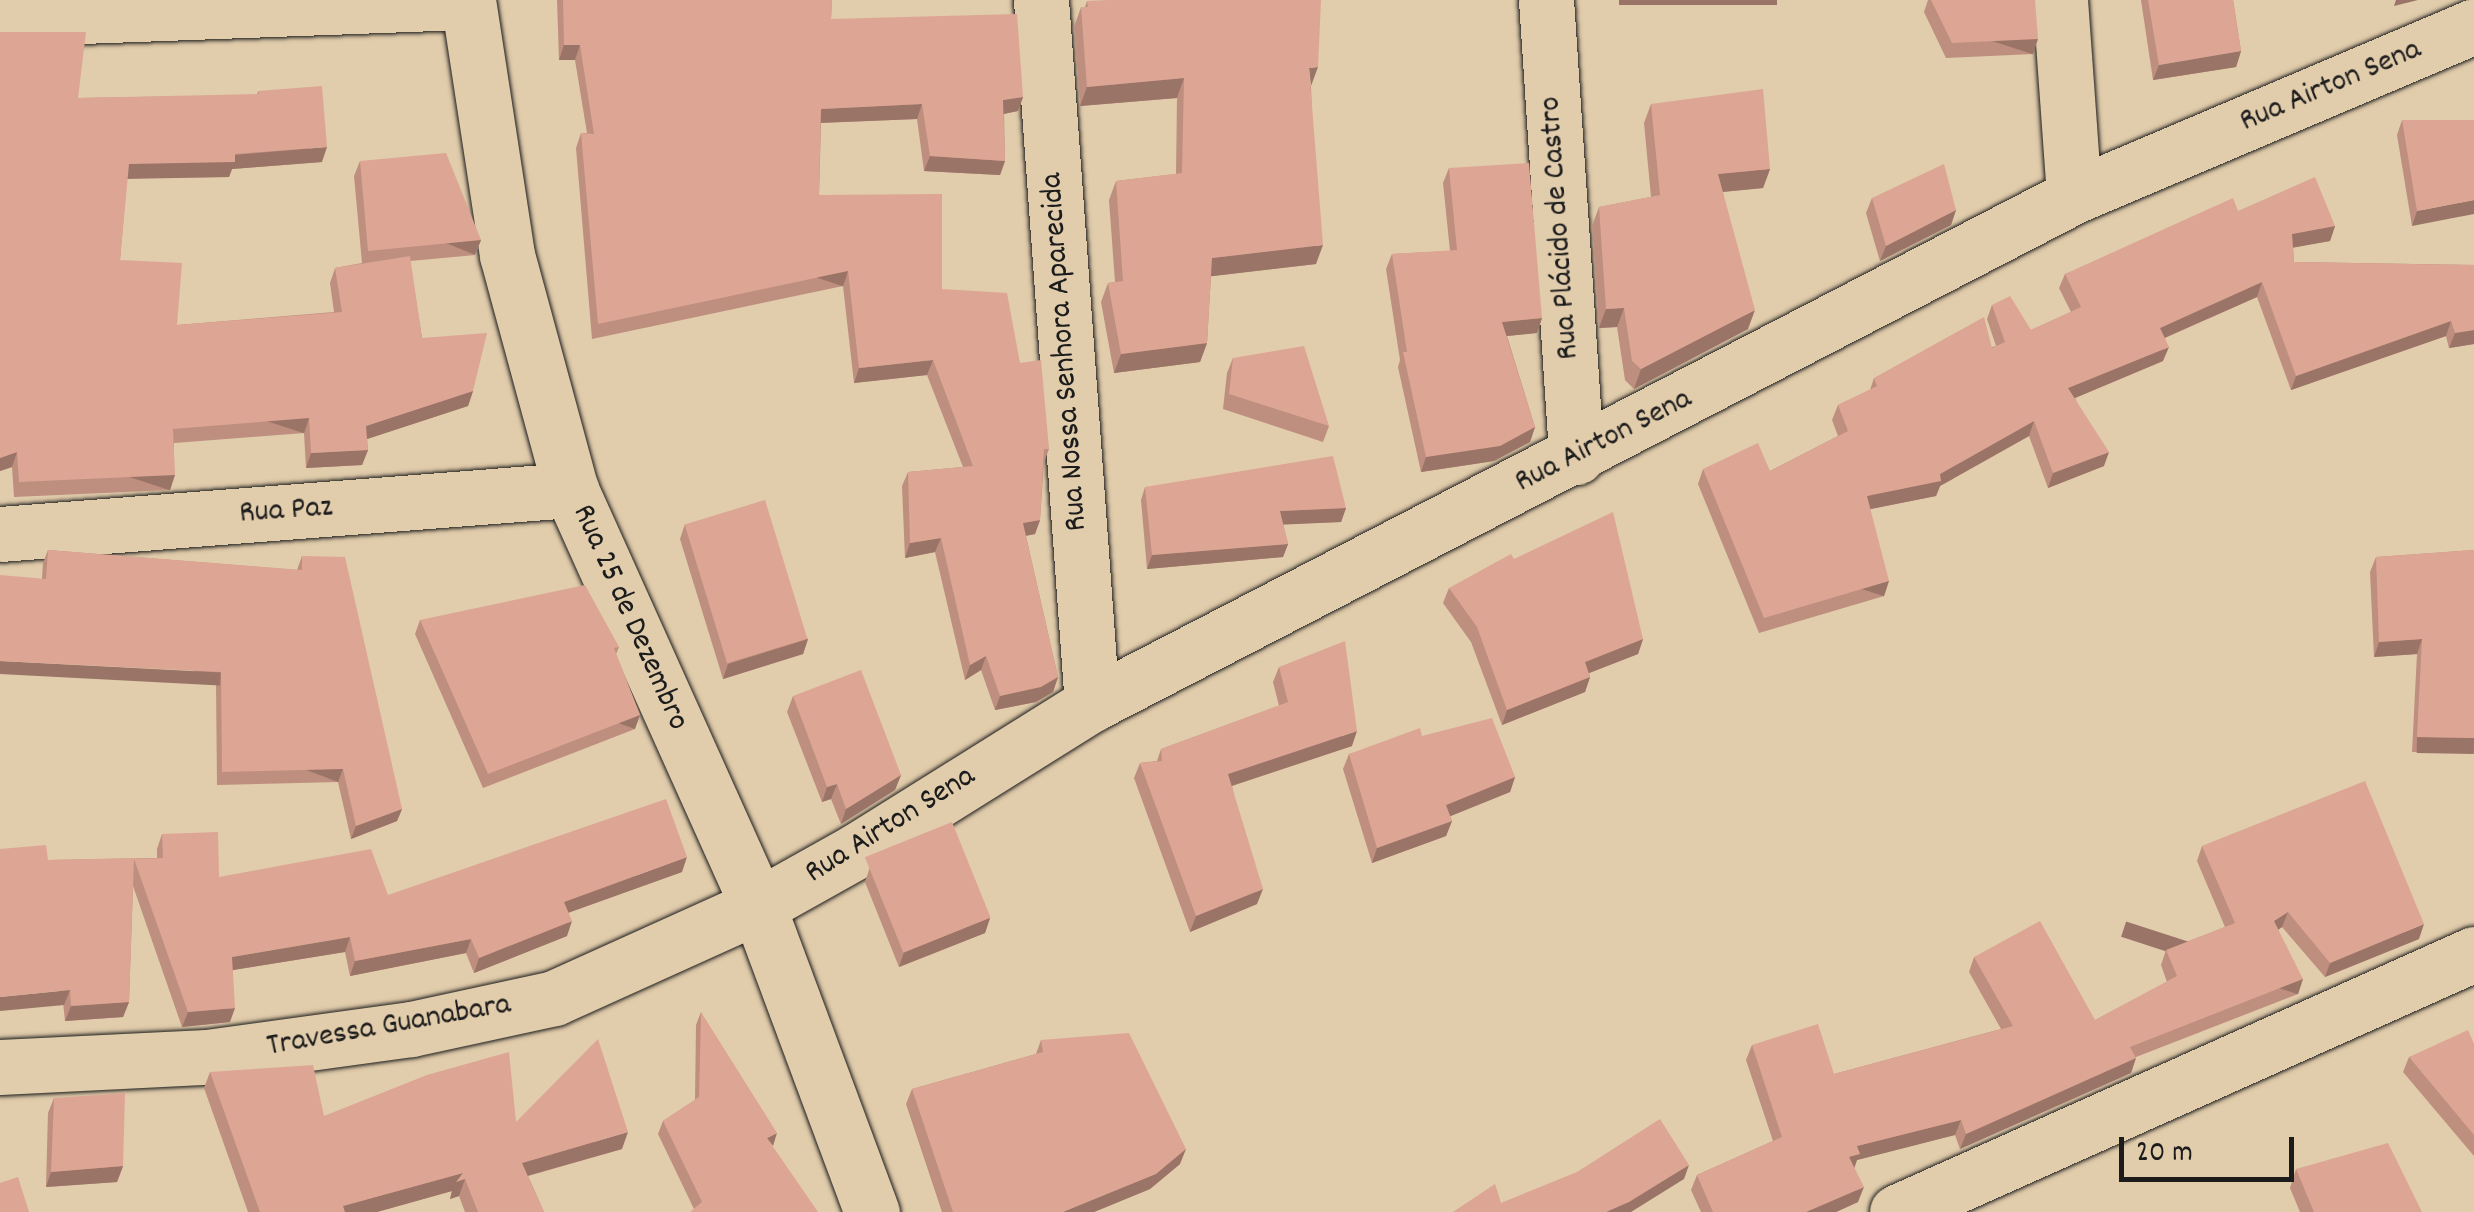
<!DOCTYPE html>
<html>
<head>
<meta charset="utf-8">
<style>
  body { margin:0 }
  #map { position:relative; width:2474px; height:1212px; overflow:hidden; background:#e1ccab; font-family:Dekko,sans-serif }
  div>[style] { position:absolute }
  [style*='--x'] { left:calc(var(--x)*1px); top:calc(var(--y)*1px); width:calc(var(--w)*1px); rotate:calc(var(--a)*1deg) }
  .roads { filter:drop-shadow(0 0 2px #1c1c1c) drop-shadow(0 0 2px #1c1c1c) }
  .minor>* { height:55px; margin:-27.5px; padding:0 27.5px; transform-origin:27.5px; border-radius:27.5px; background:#e1ccab }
  .tertiary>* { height:55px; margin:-27.5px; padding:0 27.5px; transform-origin:27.5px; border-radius:27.5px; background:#e1ccab }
  .wall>* { inset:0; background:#be8e7f }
  .shaded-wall>* { inset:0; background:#9b7468; transform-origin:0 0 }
  .building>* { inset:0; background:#dda594; transform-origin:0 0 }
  span { translate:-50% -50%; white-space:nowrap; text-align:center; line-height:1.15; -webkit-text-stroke:8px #e1ccab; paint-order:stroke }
  .street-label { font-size:32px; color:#1c1c1c }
  .scale { position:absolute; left:2119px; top:1137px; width:175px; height:45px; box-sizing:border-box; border:5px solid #1c1c1c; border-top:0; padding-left:12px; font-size:30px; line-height:35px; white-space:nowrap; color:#1c1c1c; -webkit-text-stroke:8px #e1ccab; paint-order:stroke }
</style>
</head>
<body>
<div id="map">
  <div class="roads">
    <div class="minor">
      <i style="--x:1041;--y:0;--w:706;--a:85.86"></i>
      <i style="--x:1546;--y:0;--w:458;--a:86.2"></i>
      <i style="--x:2060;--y:0;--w:196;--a:85.9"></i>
      <i style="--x:0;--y:19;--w:468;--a:-2.1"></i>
      <i style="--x:0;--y:534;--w:573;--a:-4.41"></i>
      <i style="--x:0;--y:1067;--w:207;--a:-2.8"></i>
      <i style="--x:207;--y:1057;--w:206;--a:-7.8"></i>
      <i style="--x:411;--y:1029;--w:146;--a:-12.2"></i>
      <i style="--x:554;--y:998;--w:224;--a:-24.3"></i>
      <i style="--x:758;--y:906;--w:115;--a:-29.2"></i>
      <i style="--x:858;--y:850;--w:276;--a:-32"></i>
      <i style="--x:1092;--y:704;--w:1106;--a:-27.35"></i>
      <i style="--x:2074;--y:196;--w:435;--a:-23"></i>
      <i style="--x:1897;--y:1212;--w:632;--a:-24.09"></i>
    </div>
    <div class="tertiary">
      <i style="--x:468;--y:0;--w:258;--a:81.3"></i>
      <i style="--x:507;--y:255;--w:244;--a:74.8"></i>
      <i style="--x:571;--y:490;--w:456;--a:65.8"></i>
      <i style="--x:758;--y:906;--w:327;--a:69.6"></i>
    </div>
  </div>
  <div class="wall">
    <i style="clip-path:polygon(557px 0,832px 0,831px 19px,1023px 97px,1018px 111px,1004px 114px,1005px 161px,1000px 175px,924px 171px,917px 119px,821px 123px,819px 195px,942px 289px,1020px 363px,1049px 449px,1044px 462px,1040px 520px,1035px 534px,1026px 536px,1058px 677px,1053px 692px,1036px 702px,995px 710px,981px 670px,965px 680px,935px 552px,905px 558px,902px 486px,908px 472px,963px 467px,927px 375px,854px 383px,843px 286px,592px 339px,576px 148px,581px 133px,587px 133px,575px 60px,559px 60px)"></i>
    <i style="clip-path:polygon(1928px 0,2035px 0,2033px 54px,1946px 58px,1924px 12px)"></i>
    <i style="clip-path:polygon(2141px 0,2233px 0,2241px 51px,2236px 67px,2153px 80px)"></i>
    <i style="clip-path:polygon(1087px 1px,1311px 86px,1316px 264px,1211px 276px,1207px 343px,1200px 362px,1114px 373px,1101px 302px,1108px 283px,1115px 282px,1109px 200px,1116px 181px,1176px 174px,1177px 98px,1080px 106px,1074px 27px,1081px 7px,1085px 7px)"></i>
    <i style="clip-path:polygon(0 32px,78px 98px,257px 95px,258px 91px,322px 162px,232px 169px,229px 177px,127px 178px,120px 260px,177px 325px,334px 312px,330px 283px,335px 268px,362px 263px,354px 176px,360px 161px,481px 240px,475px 255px,410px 261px,422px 338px,473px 391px,468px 406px,367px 439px,368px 450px,362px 465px,306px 468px,304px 433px,174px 443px,170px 490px,14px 497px,12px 467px,0 471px)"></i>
    <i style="clip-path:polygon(1651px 104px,1770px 169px,1763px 188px,1723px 192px,1748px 329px,1634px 389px,1625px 380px,1617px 327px,1599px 328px,1592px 226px,1599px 207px,1651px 197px,1644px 123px)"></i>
    <i style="clip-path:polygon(2402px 120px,2474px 120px,2412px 226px,2397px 135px)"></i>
    <i style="clip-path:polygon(1449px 168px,1542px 318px,1537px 333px,1507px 336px,1535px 427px,1530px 442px,1494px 461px,1421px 472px,1398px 367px,1400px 360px,1386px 269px,1392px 254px,1450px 251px,1443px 183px)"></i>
    <i style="clip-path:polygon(1872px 198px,1956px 210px,1951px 225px,1880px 261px,1866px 213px)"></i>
    <i style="clip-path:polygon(2238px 211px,2335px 226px,2330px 241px,2293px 247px,2294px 262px,2474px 265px,2474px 344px,2449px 348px,2446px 336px,2291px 390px,2257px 297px,2165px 338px,2163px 361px,2075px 398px,2104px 466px,2048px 488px,2029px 436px,1940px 486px,1936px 496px,1870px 509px,1884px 596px,1759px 633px,1698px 484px,1703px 469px,1770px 471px,1838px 436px,1832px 420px,1838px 405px,1870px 390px,1874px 378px,1996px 346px,1987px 319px,1992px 305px,2031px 330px,2071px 312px,2059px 288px,2065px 274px)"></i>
    <i style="clip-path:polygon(1233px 358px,1329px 426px,1323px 442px,1223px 409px,1227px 373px)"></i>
    <i style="clip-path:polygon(1145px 487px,1346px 508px,1341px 522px,1283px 524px,1288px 544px,1283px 557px,1147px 569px,1141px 500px)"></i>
    <i style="clip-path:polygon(685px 524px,808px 639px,803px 654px,723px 679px,680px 539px)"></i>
    <i style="clip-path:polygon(48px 550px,297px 570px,302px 556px,402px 809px,397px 821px,351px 839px,338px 782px,217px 785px,216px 684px,42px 579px,43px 563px)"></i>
    <i style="clip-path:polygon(2474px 550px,2474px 753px,2412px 752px,2417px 654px,2374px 657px,2370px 572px,2376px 557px)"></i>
    <i style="clip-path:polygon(1449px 588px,1643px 639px,1638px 654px,1589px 673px,1590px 677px,1585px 692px,1502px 725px,1471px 642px,1443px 603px)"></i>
    <i style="clip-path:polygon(420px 620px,619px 647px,616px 654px,640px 715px,635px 729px,483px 788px,415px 634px)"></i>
    <i style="clip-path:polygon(1279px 667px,1352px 746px,1232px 786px,1257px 904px,1190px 932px,1134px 778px,1140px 763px,1157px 761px,1161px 749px,1279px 706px,1273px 682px)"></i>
    <i style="clip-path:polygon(793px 696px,901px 775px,895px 790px,841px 824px,831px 799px,822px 802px,787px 712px)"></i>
    <i style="clip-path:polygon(1422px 736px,1515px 777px,1510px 792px,1450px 816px,1452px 821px,1446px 836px,1372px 863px,1343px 769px,1349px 754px)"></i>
    <i style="clip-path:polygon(162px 834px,219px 877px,388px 895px,682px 872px,568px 913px,567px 936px,474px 973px,466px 953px,350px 976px,345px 952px,233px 970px,230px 1022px,182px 1027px,133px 886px,129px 1002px,123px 1017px,65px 1021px,48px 860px,157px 858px,157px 849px)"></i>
    <i style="clip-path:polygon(2202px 846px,2419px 939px,2325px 977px,2282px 927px,2278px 930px,2298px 994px,2136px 1057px,2131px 1073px,1960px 1149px,1955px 1135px,1857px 1160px,1854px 1168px,1858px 1202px,1836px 1212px,1701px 1212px,1691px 1190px,1697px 1175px,1773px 1141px,1746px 1060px,1752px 1045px,1834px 1074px,2001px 1029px,1969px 972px,1974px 957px,2095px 1020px,2167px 982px,2161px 965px,2166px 950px,2225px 927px,2197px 861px)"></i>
    <i style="clip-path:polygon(870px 867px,990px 918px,985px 933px,899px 967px,865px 882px)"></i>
    <i style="clip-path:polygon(701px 1012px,772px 1146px,694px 1209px,658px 1134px,663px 1121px,695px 1100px,696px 1025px)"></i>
    <i style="clip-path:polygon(1041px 1040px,1180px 1164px,1150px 1189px,1094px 1212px,942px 1212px,906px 1104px,912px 1089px,1036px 1054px)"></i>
    <i style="clip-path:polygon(2474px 1044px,2474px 1156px,2403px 1072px,2409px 1057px)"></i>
    <i style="clip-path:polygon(210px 1072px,324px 1116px,516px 1122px,622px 1149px,528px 1176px,544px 1212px,465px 1212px,459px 1196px,450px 1199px,452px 1191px,377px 1212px,248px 1212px,204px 1088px)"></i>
    <i style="clip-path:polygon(54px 1098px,123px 1166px,117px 1182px,46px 1187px,48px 1113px)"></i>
    <i style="clip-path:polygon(2296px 1169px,2422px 1212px,2300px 1212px,2290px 1188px)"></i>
  </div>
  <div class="shaded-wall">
    <i style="left:1619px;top:0;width:158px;height:5px"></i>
    <i style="clip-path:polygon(2396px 0,2418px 0,2394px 6px)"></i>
    <i style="left:2038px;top:39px;width:16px;height:86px;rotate:108deg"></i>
    <i style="clip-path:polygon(564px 45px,580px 45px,575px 60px,559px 60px)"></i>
    <i style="clip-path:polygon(2241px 51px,2236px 67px,2153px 80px,2159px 65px)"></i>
    <i style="clip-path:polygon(1318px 67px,1311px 86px,1309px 68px)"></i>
    <i style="clip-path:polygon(1184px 78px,1177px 98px,1080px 106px,1087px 87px)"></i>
    <i style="clip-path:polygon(1023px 97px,1018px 111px,998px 115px,1003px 100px)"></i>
    <i style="clip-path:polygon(922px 104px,917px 119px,816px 123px,821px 109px)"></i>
    <i style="clip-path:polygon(327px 147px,322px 162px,232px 169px,229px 177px,123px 179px,129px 164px)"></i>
    <i style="clip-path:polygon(930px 156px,1005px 161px,1000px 175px,924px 171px)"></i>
    <i style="clip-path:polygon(1770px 169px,1763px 188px,1711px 193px,1718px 174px)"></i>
    <i style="clip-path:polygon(2474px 200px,2474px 214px,2412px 226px,2417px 211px)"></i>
    <i style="clip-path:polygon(1956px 210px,1951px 225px,1880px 261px,1886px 246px)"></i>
    <i style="clip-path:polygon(2335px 226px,2330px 241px,2286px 249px,2292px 234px)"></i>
    <i style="left:481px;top:240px;width:16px;height:114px;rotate:112deg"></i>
    <i style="clip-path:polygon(1323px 245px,1316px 264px,1205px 277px,1212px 258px)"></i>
    <i style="left:848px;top:271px;width:16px;height:256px;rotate:108deg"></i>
    <i style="clip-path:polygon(2262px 282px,2257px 297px,2155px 342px,2160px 328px)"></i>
    <i style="clip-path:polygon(1624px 308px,1617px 327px,1599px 328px,1606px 309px)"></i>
    <i style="clip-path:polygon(1755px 310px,1748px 329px,1634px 389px,1641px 369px)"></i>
    <i style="clip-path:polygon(1542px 318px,1537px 333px,1497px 337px,1502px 322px)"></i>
    <i style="clip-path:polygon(2451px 321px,2446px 336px,2291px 390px,2296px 376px)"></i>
    <i style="clip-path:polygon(2474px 330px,2474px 344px,2449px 348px,2455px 333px)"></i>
    <i style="clip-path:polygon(1207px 343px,1200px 362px,1114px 373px,1121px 354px)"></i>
    <i style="clip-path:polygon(2169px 347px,2163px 361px,2063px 403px,2068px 388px)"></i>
    <i style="clip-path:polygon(933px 360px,927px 375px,854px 383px,859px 368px)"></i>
    <i style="clip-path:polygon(473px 391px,468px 406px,361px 441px,366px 426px)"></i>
    <i style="left:309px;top:418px;width:16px;height:136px;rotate:108deg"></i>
    <i style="clip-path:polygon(2034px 421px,2029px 436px,1940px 486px,1936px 496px,1861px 511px,1867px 496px,1940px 474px)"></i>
    <i style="clip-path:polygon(1535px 427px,1530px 442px,1494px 461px,1421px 472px,1426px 457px)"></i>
    <i style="clip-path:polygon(368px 450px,362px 465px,306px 468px,311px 453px)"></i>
    <i style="clip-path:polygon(17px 452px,12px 467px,0 471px,0 458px)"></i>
    <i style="clip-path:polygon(2109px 452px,2104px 466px,2048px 488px,2053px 473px)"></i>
    <i style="left:175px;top:475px;width:16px;height:156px;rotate:108deg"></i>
    <i style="clip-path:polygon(1346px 508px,1341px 522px,1275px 525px,1280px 511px)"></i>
    <i style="clip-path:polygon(1040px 520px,1035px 534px,1018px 537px,1023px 523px)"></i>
    <i style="clip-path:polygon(941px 538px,935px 552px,905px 558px,910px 543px)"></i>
    <i style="clip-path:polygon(1288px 544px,1283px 557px,1147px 569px,1152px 555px)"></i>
    <i style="left:1889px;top:581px;width:16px;height:130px;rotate:108deg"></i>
    <i style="clip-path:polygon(808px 639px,803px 654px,723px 679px,728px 664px)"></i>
    <i style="clip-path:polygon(1643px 639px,1638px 654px,1579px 677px,1585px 662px)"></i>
    <i style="clip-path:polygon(2422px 639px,2417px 654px,2374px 657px,2379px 642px)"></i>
    <i style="clip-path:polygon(986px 656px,981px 670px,965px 680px,970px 665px)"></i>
    <i style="left:0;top:661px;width:221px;height:13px;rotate:3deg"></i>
    <i style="clip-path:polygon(1058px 677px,1053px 692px,1036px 702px,995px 710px,1000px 696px)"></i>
    <i style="clip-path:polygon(1590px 677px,1585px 692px,1502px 725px,1507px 710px)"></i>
    <i style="left:640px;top:715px;width:15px;height:163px;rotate:110deg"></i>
    <i style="clip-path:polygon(1357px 731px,1352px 746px,1222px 789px,1228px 774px)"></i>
    <i style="left:2417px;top:737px;width:57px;height:16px;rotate:1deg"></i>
    <i style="left:343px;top:769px;width:14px;height:121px;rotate:111deg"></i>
    <i style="clip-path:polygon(901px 775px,895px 790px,841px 824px,846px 809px)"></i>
    <i style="clip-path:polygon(1515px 777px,1510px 792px,1441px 820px,1446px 805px)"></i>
    <i style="clip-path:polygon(837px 784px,831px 799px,822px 802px,827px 787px)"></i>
    <i style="clip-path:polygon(402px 809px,397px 821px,351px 839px,356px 826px)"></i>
    <i style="clip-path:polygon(1452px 821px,1446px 836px,1372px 863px,1377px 848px)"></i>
    <i style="clip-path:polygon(687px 857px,682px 872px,559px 916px,564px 902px)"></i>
    <i style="clip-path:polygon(1263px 889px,1257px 904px,1190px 932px,1196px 916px)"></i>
    <i style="clip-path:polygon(2288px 912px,2282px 927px,2269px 936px,2274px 921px)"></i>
    <i style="clip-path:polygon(990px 918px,985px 933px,899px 967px,904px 952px)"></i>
    <i style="clip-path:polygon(572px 921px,567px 936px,474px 973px,479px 958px)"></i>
    <i style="clip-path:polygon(2424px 924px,2419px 939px,2325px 977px,2330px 963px)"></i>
    <i style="clip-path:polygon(350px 937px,345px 952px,227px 971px,232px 957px)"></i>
    <i style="clip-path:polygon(471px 939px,466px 953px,350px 976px,355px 961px)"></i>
    <i style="left:2303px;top:979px;width:16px;height:186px;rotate:108deg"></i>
    <i style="clip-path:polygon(70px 990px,64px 1005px,0 1011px,0 997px)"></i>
    <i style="clip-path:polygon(129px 1002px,123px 1017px,65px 1021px,71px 1006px)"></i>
    <i style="clip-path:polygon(235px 1008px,230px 1022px,182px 1027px,188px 1012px)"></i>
    <i style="clip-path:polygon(2136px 1058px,2131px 1073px,1960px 1149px,1966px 1134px)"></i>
    <i style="clip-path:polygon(1961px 1120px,1955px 1135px,1857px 1160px,1854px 1169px,1849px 1157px,1857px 1146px)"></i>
    <i style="clip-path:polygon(628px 1132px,622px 1149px,516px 1179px,522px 1163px)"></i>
    <i style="clip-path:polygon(777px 1133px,773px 1146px,767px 1138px)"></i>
    <i style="clip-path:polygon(1186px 1149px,1180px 1164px,1150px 1189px,1094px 1212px,1063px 1212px)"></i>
    <i style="clip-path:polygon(1689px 1165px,1684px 1179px,1631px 1212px,1606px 1212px)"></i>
    <i style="clip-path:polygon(123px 1166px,117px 1182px,46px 1187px,51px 1172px)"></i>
    <i style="clip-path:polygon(463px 1173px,465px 1179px,459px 1196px,450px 1199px,452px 1191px,377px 1212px,341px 1212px,343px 1206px)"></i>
    <i style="clip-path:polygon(1864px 1187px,1858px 1202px,1836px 1212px,1806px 1212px)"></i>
  </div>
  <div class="building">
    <i style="clip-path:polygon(563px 0,832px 0,831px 19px,1017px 14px,1023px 97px,1003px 100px,1005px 161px,930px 156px,922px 104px,821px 109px,819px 195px,942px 194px,942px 289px,1007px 293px,1020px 363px,1041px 360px,1049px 449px,1044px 449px,1040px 520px,1023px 523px,1058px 677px,1041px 687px,1000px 696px,986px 656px,970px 665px,941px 538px,910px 543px,908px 472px,973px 466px,933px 360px,859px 368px,848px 271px,598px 324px,581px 133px,594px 134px,580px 45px,564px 45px)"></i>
    <i style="clip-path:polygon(1108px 0,1321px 0,1318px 67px,1309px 68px,1323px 245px,1212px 258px,1207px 343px,1121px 354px,1108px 283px,1123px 281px,1116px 181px,1182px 173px,1184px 78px,1087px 87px,1081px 7px,1088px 7px,1087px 1px)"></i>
    <i style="clip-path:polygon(1931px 0,2035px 0,2038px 39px,1952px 43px)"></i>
    <i style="clip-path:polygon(2148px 0,2233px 0,2241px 51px,2159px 65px)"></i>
    <i style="clip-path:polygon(0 32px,86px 32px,78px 98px,259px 94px,258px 91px,322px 86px,327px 147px,235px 154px,235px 162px,129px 164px,120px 260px,182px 263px,177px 325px,342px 312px,335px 268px,410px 256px,422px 338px,487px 333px,473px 391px,366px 426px,368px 450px,311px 453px,309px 418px,173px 429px,175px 475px,19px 482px,17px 452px,0 458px)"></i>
    <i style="clip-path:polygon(1763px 89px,1770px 169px,1718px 174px,1755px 310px,1641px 369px,1632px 361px,1624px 308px,1606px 309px,1599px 207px,1660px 195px,1651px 104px)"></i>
    <i style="clip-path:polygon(2402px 120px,2474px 120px,2474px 200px,2417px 211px)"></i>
    <i style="clip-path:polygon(446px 153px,481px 240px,368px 251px,360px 161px)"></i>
    <i style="clip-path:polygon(1529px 163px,1542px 318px,1502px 322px,1535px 427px,1500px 446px,1426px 457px,1403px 352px,1407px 352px,1392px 254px,1457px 250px,1449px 168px)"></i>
    <i style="clip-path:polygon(1944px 164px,1956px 210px,1886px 246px,1872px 198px)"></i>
    <i style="clip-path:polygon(2315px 177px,2335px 226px,2292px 234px,2294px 262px,2474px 265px,2474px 330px,2455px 333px,2451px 321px,2296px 376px,2262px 282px,2160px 328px,2169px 347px,2068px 388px,2109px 452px,2053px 473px,2034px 421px,1940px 474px,1941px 481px,1867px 496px,1889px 581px,1764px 618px,1703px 469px,1758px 443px,1770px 471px,1848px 431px,1838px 405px,1877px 386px,1874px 378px,1984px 317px,1992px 348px,2005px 342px,1992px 305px,2010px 296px,2031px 330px,2081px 307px,2065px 274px,2233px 198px,2238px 211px)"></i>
    <i style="clip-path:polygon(1304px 346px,1329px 426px,1229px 394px,1233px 358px)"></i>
    <i style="clip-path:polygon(1333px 456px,1346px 508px,1280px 511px,1288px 544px,1152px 555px,1145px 487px)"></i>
    <i style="left:765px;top:500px;width:145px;height:84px;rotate:73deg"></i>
    <i style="clip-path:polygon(1613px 512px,1643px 639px,1585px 662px,1590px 677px,1507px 710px,1477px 627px,1449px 588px,1511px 554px,1514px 559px)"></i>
    <i style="clip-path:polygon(48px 550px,302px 570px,302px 556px,345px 557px,402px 809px,356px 826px,343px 769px,222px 772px,221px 672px,0 661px,0 575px,46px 579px)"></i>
    <i style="clip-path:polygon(2474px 550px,2474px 738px,2417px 737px,2422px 639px,2379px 642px,2376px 557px)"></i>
    <i style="clip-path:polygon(585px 585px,619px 647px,614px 648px,640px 715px,488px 774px,420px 620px)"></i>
    <i style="clip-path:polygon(1345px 641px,1357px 731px,1228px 774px,1263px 889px,1196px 916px,1140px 763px,1162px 761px,1161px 749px,1288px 702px,1279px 667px)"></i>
    <i style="clip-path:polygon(861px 670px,901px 775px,846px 809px,837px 784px,827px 787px,793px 696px)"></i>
    <i style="clip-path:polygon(1492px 718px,1515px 777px,1446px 805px,1452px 821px,1377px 848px,1349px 754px,1420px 728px,1422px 736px)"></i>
    <i style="clip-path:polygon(2365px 781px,2424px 924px,2330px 963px,2288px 912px,2274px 921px,2303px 979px,2130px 1047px,2136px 1058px,1966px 1134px,1961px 1120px,1857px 1146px,1860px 1154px,1849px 1157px,1864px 1187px,1806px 1212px,1713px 1212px,1697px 1175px,1782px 1137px,1752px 1045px,1818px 1024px,1834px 1074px,2013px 1026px,1974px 957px,2040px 921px,2095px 1020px,2177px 976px,2166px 950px,2235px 923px,2202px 846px)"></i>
    <i style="clip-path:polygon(666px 799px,687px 857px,564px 902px,572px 921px,479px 958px,471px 939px,355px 961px,350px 937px,232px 957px,235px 1008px,188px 1012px,134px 859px,163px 858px,162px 834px,218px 832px,219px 877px,371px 849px,388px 895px)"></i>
    <i style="left:952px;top:822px;width:103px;height:94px;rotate:68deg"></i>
    <i style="clip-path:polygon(46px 845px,48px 860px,134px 858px,129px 1002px,71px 1006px,70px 990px,0 997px,0 849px)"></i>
    <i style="clip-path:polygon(701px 1012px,777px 1133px,767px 1138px,818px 1212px,690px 1212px,702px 1202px,663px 1121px,699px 1097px)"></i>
    <i style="clip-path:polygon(2468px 1030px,2474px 1044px,2474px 1135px,2409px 1057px)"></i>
    <i style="clip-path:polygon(1129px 1033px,1186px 1149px,1156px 1174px,1063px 1212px,953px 1212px,912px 1089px,1043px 1052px,1041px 1040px)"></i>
    <i style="clip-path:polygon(598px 1039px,628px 1132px,522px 1163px,544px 1212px,478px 1212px,465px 1179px,456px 1182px,463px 1173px,343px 1206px,345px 1212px,260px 1212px,210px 1072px,313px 1065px,324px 1116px,427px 1075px,509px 1052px,516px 1122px)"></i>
    <i style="clip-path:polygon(125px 1093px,123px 1166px,51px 1172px,54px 1098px)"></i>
    <i style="clip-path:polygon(1660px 1119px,1689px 1165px,1629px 1202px,1606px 1212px,1453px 1212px,1495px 1184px,1501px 1203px,1577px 1172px)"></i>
    <i style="clip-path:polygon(2388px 1143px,2422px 1212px,2314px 1212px,2296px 1169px)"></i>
    <i style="clip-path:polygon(18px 1177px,29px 1212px,0 1212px,0 1183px)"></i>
  </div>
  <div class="street-label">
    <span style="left:2331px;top:87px;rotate:-23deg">Rua Airton Sena</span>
    <span style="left:1561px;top:228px;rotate:-94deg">Rua Plácido de Castro</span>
    <span style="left:1066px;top:352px;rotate:-94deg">Rua Nossa Senhora Aparecida</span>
    <span style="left:1604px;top:442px;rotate:-27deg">Rua Airton Sena</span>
    <span style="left:286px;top:512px;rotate:-4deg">Rua Paz</span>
    <span style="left:629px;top:618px;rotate:66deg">Rua 25 de Dezembro</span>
    <span style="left:891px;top:826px;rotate:-32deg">Rua Airton Sena</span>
    <span style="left:389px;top:1027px;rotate:-10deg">Travessa Guanabara</span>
  </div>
  <div class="scale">20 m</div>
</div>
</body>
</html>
